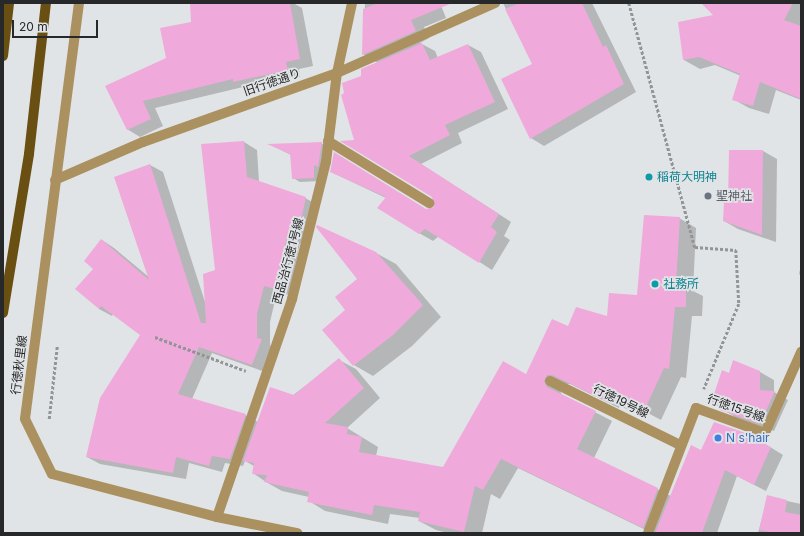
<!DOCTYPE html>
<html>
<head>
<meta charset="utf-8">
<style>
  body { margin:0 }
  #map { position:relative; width:804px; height:536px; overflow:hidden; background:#e1e4e6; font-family:Inter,"Noto Sans JP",sans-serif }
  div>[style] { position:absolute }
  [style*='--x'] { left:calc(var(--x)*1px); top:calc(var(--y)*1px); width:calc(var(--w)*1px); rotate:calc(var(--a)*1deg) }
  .shadow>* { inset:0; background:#0003 }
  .building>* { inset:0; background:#efaadb }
  .path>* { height:2.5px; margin-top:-1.25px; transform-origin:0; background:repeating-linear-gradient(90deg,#929495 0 3px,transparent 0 5px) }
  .lane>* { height:10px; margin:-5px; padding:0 5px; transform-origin:5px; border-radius:5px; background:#ab9160 }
  .street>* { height:10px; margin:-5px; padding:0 5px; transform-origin:5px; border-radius:5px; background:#ab9160 }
  .primary>* { height:10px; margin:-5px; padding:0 5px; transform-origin:5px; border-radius:5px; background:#6a4f13 }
  .dots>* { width:11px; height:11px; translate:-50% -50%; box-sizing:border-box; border:2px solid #e1e4e6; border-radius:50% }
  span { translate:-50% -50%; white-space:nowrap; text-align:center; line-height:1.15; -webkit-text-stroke:3.5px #e1e4e6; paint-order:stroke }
  .street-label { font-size:12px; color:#272829 }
  .culture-label { font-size:12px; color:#0d838f }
  .left { translate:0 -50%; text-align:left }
  .worship-label { font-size:12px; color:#5b616d }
  .shop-label { font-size:12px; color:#366cbe }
  .frame { position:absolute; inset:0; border:4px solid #272829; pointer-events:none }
  .scale { position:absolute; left:12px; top:20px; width:86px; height:18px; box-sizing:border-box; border:2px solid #272829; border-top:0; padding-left:5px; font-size:12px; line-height:14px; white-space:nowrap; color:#272829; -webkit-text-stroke:3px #e1e4e6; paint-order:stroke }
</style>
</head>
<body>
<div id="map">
  <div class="shadow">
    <i style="clip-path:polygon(191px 3px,293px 3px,302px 8px,313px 66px,299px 69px,300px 77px,247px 89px,243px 87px,155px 108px,163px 126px,140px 137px,127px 129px,106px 86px,167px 59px,192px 23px)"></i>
    <i style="clip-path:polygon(365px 3px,440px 3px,446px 18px,424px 27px,429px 38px,420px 43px,435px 51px,438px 58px,468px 45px,481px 52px,508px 109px,458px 133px,462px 143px,421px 164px,511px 222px,504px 236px,510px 240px,492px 270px,439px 236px,433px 241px,419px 233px,386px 198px,331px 172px,426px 210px,432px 210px,437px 204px,433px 197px,356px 141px,362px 77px,378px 63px,363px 54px)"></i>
    <i style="clip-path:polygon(503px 3px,592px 3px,636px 92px,544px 146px,531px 138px,534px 65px)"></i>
    <i style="clip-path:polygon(703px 3px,801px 3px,801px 100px,776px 90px,769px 114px,749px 108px,733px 99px,741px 76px,715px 65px,700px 69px,684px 60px,715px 15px)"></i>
    <i style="clip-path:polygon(244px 142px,257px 150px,259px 182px,305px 198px,318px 205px,310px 246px,300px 243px,289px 295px,277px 292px,270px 322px,270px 345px,274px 348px,265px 372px,212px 353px,192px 399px,245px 415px,258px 422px,339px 360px,356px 369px,380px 398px,347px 428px,378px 447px,376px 456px,444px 468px,569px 328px,608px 317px,638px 296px,679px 218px,696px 228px,693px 291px,703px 296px,702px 316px,692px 316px,686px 378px,681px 377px,661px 420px,646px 412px,644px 417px,620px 406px,619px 408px,570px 384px,563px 384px,560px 391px,562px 395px,612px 421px,594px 458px,673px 497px,702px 451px,715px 423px,754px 437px,783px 455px,766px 491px,737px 476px,717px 533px,652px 533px,518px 468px,500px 499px,491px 494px,482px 533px,448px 533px,436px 530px,419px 521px,420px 518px,390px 514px,388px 524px,325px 511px,309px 501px,309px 497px,282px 491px,266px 482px,253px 473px,254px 466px,245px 461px,243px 466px,225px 463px,222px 472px,189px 463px,186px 479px,100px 464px,87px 457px,141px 335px,113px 314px,112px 316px,99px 309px,94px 268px,102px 240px,114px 248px,150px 278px,150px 165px,163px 172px,205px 302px,217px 271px)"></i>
    <i style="clip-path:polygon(321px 143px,328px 147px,320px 181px,300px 182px,293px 178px,291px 155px,271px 145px)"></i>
    <i style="clip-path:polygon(763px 151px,777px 159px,776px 242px,738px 229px,724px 221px,729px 202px)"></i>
    <i style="clip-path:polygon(376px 253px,396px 264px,441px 317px,412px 346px,373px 376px,354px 365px,346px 310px,358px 279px)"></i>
    <i style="clip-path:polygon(801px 265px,801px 275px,799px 274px)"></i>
    <i style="clip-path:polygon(760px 372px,774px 380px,774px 392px,788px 400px,774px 431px,735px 417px,713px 403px,730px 374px)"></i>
    <i style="clip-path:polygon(768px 497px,801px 504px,801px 533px,758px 533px)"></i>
  </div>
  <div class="building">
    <i style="clip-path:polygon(190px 3px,290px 3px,300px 59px,286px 62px,288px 70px,233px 82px,233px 79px,143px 101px,151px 119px,127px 130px,105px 86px,166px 58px,160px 28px,191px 22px)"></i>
    <i style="clip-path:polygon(378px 3px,450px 3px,450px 4px,411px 20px,416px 31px,362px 55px,363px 9px)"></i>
    <i style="clip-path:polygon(520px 3px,582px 3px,603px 47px,606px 45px,624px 84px,530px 139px,501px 79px,532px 64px,505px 9px)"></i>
    <i style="clip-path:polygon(701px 3px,793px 3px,784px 20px,801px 26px,801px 99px,760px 82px,753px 106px,732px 100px,740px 74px,699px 57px,683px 60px,678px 22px,713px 15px)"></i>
    <i style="clip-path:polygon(422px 43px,430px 60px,468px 44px,495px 102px,445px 125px,450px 135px,409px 156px,499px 214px,491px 227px,497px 232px,479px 263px,425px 229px,419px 234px,377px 208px,386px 197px,330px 172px,334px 152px,426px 209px,434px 207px,432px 197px,340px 141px,354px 140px,341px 95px,344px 93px,342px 83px,361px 76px,361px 69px)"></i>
    <i style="clip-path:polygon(244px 141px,247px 177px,306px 197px,297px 239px,287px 237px,276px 289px,264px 286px,257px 314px,257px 338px,262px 339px,252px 365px,199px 347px,178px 394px,246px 414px,230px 459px,212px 456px,209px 466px,176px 457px,173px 473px,86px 457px,100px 398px,140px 335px,101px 306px,99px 309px,75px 289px,93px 269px,84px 261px,101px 239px,149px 280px,114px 177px,150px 164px,201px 323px,206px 323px,203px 274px,215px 270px,201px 144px)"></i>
    <i style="clip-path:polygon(322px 142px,318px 167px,314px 165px,314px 178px,292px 179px,290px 154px,267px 144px)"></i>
    <i style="clip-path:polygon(729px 150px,763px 150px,762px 235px,723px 221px,724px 201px,728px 201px)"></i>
    <i style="clip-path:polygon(644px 215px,680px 217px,676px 285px,686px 286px,686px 307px,675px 307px,669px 369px,664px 368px,644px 411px,629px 404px,627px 408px,603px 398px,602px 399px,552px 375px,547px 375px,544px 381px,547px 387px,596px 411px,577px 449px,658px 488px,643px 528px,501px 459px,483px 490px,475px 486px,464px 532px,418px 521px,420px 512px,374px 505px,372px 515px,307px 502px,309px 492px,264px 482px,267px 475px,252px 474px,254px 463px,243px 461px,270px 387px,294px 395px,339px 358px,364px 388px,325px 423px,348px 427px,347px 434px,362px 437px,359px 452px,443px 467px,503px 361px,526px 374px,552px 319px,568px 326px,576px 307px,607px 316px,609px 293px,637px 295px)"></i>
    <i style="clip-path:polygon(317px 225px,376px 252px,423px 305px,393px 335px,353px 366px,322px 330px,345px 310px,335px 297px,357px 279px,316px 227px)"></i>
    <i style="clip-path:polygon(733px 360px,760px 371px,760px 390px,775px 391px,760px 424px,720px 410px,721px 407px,711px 403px,722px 370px,729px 373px)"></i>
    <i style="clip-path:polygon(714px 422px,754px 436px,753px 439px,771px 447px,754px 485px,725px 470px,702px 533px,655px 533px,691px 445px,701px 450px)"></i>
    <i style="clip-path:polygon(767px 495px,787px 500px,785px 512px,801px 515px,801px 533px,774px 533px,759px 530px)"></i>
  </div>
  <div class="path">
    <i style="--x:629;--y:3;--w:253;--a:74.9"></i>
    <i style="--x:695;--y:247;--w:41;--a:4.2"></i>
    <i style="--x:736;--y:250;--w:54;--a:86.8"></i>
    <i style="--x:739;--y:304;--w:92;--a:112.4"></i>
    <i style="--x:155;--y:337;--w:97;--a:20.5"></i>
    <i style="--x:49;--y:419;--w:73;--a:-83.7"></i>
  </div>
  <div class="lane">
    <i style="--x:328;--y:141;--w:119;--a:31.5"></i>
  </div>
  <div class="street">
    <i style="--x:79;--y:3;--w:419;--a:97.4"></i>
    <i style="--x:25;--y:419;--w:61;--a:63.9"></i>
    <i style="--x:52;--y:474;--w:171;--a:14.6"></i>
    <i style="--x:217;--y:517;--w:82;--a:11.3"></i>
    <i style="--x:55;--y:180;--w:96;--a:-23.4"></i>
    <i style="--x:143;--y:142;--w:206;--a:-19.6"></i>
    <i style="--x:337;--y:73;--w:173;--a:-23.9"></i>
    <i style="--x:550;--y:381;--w:145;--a:26.2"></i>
    <i style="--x:217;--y:517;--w:231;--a:-71"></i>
    <i style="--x:292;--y:299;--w:141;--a:-76.1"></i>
    <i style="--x:326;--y:162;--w:90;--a:-83"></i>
    <i style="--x:337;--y:73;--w:72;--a:-77.9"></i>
    <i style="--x:648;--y:533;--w:134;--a:-69"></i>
    <i style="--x:696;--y:408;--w:73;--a:19.9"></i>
    <i style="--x:765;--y:433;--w:89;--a:-66"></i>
  </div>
  <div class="primary">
    <i style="--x:3;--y:56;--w:53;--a:-83.5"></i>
    <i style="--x:3;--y:313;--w:161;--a:-80.7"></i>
    <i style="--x:29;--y:154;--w:152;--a:-83.6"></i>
  </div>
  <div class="dots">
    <i style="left:649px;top:177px;background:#0f9aa8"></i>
    <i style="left:708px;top:196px;background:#6b7280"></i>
    <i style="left:655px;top:284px;background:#0f9aa8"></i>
    <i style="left:718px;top:438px;background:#3f7fe0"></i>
  </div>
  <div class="street-label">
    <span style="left:272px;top:82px;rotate:-19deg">旧行徳通り</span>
    <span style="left:288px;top:261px;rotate:-75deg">西品治行徳1号線</span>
    <span style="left:19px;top:365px;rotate:-83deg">行徳秋里線</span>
    <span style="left:621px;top:401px;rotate:26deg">行徳19号線</span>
    <span style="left:736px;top:408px;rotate:19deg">行徳15号線</span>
  </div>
  <div class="culture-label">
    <span class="left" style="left:657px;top:177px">稲荷大明神</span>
    <span class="left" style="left:663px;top:284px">社務所</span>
  </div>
  <div class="worship-label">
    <span class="left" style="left:716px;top:196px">聖神社</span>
  </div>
  <div class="shop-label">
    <span class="left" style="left:726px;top:438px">N s'hair</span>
  </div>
  <div class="frame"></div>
  <div class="scale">20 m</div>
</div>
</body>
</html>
